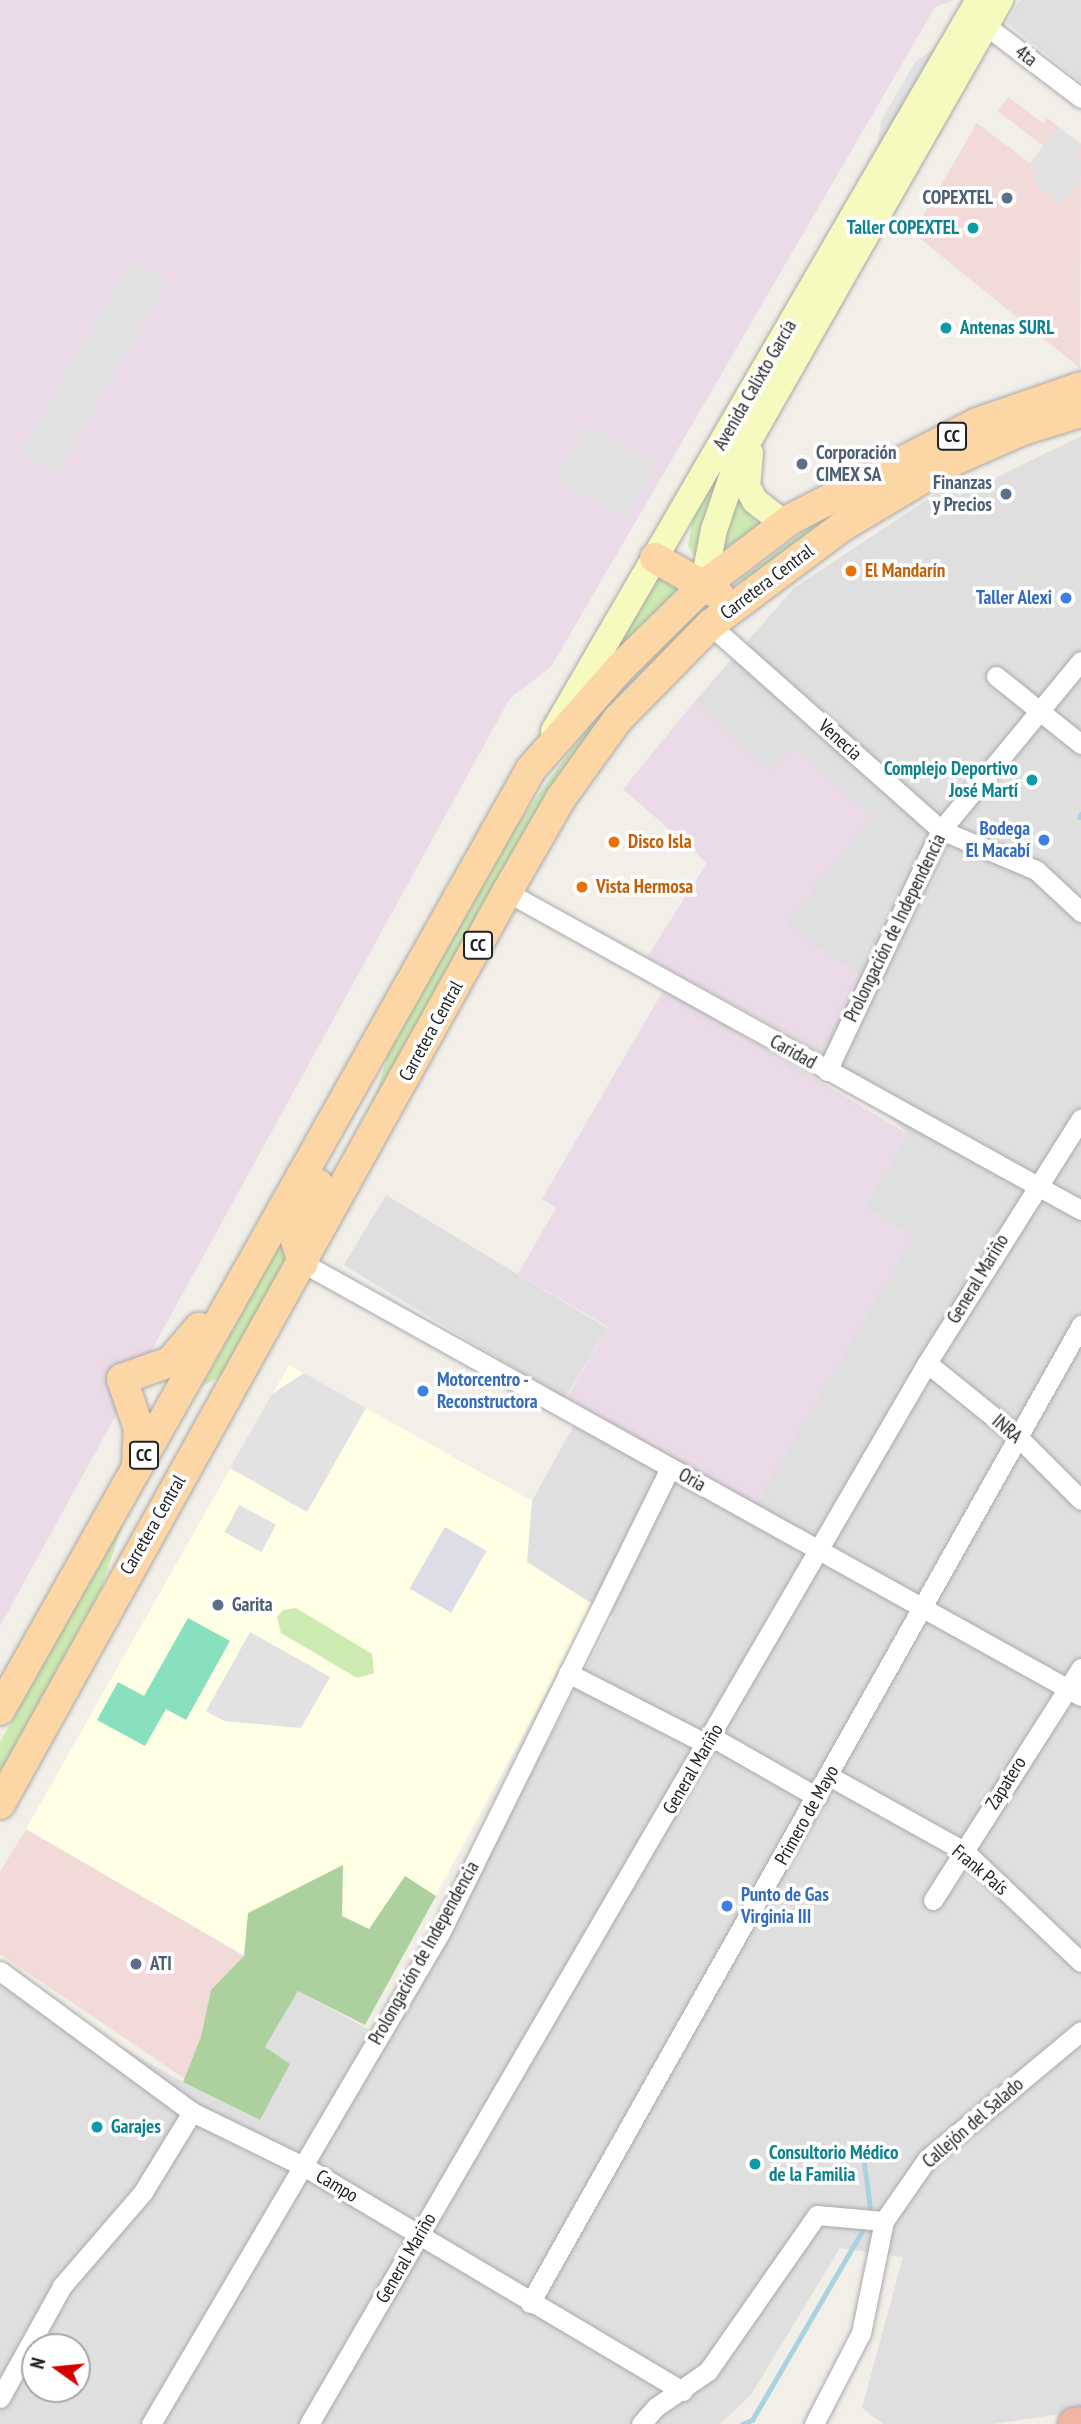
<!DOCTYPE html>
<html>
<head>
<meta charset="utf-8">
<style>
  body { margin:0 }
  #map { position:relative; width:1081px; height:2424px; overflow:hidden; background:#f2efe9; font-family:"PT Sans Narrow",sans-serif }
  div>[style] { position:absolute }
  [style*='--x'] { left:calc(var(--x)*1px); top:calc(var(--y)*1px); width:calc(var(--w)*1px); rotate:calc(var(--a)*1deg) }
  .residential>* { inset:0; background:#e0dfdf; transform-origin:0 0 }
  .commercial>* { inset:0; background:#f2dad9 }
  .industrial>* { inset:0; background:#ebdbe8 }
  .education>* { inset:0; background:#ffffe5 }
  .grass>* { inset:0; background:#cdebb0 }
  .forest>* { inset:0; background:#add19e }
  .pitch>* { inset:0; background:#88e0be }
  .parking>* { inset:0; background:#e2e2e2; transform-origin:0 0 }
  .plaza>* { inset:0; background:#dddde8; transform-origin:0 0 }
  .stream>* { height:5px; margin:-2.5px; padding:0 2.5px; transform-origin:2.5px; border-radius:2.5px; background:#aad3df }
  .roads { filter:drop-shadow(0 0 2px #a9a9a9) drop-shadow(0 0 2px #a9a9a9) }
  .minor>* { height:19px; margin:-9.5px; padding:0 9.5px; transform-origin:9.5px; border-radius:9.5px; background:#fff }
  .secondary>* { height:26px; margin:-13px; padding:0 13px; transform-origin:13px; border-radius:13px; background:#f7fabf }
  .primary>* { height:30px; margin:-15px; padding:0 15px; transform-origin:15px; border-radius:15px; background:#fcd6a4 }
  .trunk>* { height:32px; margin:-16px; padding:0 16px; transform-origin:16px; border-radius:16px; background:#f2b4a3 }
  .dots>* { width:19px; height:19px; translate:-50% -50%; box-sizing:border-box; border:4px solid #fff; border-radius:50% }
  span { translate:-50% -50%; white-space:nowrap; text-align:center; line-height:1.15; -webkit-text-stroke:7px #fff; paint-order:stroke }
  .shield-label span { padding:2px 5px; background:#fff; border:2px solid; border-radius:5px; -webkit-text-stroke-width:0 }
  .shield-label { font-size:18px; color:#222; font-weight:700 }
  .street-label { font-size:19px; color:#222 }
  .service-label { font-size:19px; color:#4e5e75; font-weight:700 }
  .right { translate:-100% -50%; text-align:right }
  .left { translate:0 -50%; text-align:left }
  .culture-label { font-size:19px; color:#0d838f; font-weight:700 }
  .food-label { font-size:19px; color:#c56008; font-weight:700 }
  .shop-label { font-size:19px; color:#366cbe; font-weight:700 }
  .north { position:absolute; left:21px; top:2333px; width:70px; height:70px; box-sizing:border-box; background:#fff; border:2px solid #a7a7a7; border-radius:50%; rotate:285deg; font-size:19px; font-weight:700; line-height:28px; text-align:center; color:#222 }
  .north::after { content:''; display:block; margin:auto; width:24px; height:32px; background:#d40000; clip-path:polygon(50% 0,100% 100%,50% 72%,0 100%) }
</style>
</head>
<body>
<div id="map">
  <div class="residential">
    <i style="clip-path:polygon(1020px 0,1081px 0,1081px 82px,1007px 23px)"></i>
    <i style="clip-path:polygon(evenodd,1081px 436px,1081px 2411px,993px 2424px,883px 2424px,862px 2408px,903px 2257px,840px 2248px,751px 2395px,720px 2424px,0 2424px,0 1979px,183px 2082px,260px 2120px,265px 2047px,298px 1991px,390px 2041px,613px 1617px,526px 1562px,532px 1501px,584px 1407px,754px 1507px,913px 1236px,865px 1207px,908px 1134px,819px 1051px,861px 976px,786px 925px,794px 747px,771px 774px,695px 701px,794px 588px,943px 489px,960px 495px,1081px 436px,35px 2347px,77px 2347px,77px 2389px,35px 2389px,35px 2347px)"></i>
    <i style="left:386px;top:1195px;width:258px;height:82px;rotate:31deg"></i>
  </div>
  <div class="commercial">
    <i style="clip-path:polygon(1008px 97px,1043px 123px,1047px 118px,1081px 144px,1080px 368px,913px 233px,977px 123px,1030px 163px,1043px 146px,998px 111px)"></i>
    <i style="clip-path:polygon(26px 1829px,271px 1972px,200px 2089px,0 1954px,0 1872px)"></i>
  </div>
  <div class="industrial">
    <i style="clip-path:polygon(0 0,955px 0,935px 7px,551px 667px,510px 698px,0 1626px)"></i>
    <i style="clip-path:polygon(695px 701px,770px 773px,794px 747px,873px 816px,786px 924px,861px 976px,819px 1051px,647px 957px,707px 863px,623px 789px)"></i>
    <i style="clip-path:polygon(664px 989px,908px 1134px,865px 1207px,914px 1236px,754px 1508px,567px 1397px,608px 1327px,518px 1274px,556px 1208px,542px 1199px)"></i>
  </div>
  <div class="education">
    <i style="clip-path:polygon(289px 1365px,532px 1501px,527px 1562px,594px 1605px,365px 2025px,26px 1829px)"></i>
  </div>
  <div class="grass">
    <i style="clip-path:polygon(760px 406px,701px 566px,688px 546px,693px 517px)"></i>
    <i style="clip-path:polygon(734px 493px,759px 526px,718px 553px)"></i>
    <i style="clip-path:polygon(829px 512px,829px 518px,749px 582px,740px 580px)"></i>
    <i style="clip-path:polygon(659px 569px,686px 586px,598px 671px)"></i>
    <i style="clip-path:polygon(680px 631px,562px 773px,373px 1103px,393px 1038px,495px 855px,574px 745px)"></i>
    <i style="clip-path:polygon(294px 1218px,289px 1265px,231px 1371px,202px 1386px)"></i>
    <i style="clip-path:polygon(124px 1520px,101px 1589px,0 1772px,0 1742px)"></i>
    <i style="clip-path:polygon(296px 1608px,372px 1654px,374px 1673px,357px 1678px,281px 1633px,277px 1617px,283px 1610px)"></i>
  </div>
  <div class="forest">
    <i style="clip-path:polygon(343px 1865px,342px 1916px,369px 1929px,405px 1876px,436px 1896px,365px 2025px,298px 1991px,265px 2047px,290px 2064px,260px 2120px,183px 2082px,201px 2037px,211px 1990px,244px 1956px,248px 1913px)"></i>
  </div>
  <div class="pitch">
    <i style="clip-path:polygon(188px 1618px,230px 1641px,186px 1720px,166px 1709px,145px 1746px,97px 1720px,118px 1682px,144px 1696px)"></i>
  </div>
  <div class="parking">
    <i style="clip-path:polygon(962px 29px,872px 184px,881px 121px,915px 62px)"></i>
    <i style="clip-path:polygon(1059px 127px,1081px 144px,1076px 157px,1081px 161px,1081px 178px,1061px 205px,1036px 185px,1030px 163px)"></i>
    <i style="left:131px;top:261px;width:42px;height:220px;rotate:30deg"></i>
    <i style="left:586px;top:425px;width:81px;height:62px;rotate:29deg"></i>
    <i style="clip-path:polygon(304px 1373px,366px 1408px,307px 1512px,230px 1468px,272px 1394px)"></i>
    <i style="left:239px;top:1505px;width:42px;height:31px;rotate:28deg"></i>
    <i style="clip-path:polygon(250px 1632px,330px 1677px,301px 1728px,224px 1721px,206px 1711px)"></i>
  </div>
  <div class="plaza">
    <i style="left:445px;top:1527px;width:48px;height:71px;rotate:30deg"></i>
  </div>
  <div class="stream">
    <i style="--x:1079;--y:817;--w:4;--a:-56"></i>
    <i style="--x:864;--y:2163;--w:45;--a:82.4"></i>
    <i style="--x:742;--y:2424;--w:11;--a:-22"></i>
    <i style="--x:752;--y:2420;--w:219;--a:-59.8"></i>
  </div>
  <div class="roads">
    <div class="minor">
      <i style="--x:976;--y:18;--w:132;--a:37.3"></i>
      <i style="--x:710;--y:625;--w:309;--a:41.6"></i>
      <i style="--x:941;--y:830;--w:103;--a:22.8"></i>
      <i style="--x:1036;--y:870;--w:62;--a:43"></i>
      <i style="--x:996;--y:676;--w:109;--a:38.7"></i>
      <i style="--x:507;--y:892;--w:656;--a:28.99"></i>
      <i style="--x:827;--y:1071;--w:267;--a:-64.7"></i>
      <i style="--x:941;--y:830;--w:219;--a:-50.4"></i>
      <i style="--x:303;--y:1263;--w:890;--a:29.1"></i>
      <i style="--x:927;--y:1363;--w:114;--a:39"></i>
      <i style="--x:1016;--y:1435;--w:92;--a:45"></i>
      <i style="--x:568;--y:1673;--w:147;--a:27.1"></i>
      <i style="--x:699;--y:1740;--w:20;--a:3"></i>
      <i style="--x:719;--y:1741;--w:113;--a:29.7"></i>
      <i style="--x:829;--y:1776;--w:154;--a:29.1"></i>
      <i style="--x:964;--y:1851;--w:161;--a:43.5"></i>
      <i style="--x:933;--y:1900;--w:275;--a:-57.5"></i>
      <i style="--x:0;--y:1971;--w:238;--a:36.3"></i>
      <i style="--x:192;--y:2112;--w:126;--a:26"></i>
      <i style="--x:305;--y:2167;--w:439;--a:30.7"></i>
      <i style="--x:530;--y:2303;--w:1123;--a:-60.6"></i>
      <i style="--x:0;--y:2398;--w:128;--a:-61"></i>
      <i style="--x:62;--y:2286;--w:124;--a:-49.2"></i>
      <i style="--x:143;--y:2192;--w:94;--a:-58.5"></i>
      <i style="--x:151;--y:2424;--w:570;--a:-59.52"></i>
      <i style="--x:440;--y:1933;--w:519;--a:-63.68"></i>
      <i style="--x:309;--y:2424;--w:1228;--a:-59.78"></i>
      <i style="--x:927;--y:1363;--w:289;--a:-57.8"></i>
      <i style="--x:641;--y:2424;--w:23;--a:-49"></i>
      <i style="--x:656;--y:2407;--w:63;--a:-34.7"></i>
      <i style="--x:708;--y:2371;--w:190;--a:-55.1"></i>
      <i style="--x:817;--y:2215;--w:67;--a:5.1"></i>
      <i style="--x:814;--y:2424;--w:102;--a:-62.7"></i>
      <i style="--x:861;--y:2333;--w:114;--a:-78.4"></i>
      <i style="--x:884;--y:2221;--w:75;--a:-55.3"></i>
      <i style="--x:927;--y:2159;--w:200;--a:-39.7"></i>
    </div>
    <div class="secondary">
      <i style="--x:750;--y:453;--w:33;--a:95"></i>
      <i style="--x:747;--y:486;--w:17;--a:62"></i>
      <i style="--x:755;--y:501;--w:29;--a:38"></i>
      <i style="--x:778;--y:519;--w:13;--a:0"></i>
      <i style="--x:703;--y:586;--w:57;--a:-78.9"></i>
      <i style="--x:714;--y:530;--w:75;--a:-71.3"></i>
      <i style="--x:738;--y:459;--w:529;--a:-60.28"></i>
      <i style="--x:554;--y:731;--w:846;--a:-59.83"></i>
    </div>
    <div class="primary">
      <i style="--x:655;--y:558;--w:73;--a:29.7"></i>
      <i style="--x:303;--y:1263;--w:24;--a:-107"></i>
      <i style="--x:296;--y:1240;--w:60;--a:-68.6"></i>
      <i style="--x:137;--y:1464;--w:35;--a:-87"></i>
      <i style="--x:139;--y:1429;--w:53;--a:-108.8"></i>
      <i style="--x:122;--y:1379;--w:51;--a:-19.5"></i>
      <i style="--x:170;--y:1362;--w:45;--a:-49.5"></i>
      <i style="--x:0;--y:1710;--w:1080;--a:-60.56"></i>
      <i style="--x:531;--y:769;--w:136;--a:-48.6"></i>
      <i style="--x:621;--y:667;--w:115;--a:-44.6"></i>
      <i style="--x:703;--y:586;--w:111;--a:-37.3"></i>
      <i style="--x:791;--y:519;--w:209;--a:-27.3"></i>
      <i style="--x:977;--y:423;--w:110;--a:-19.1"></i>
      <i style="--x:0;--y:1804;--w:1043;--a:-60.93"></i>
      <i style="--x:507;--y:892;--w:108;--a:-60.1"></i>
      <i style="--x:561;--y:798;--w:97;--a:-54.2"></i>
      <i style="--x:618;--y:719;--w:132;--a:-45.6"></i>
      <i style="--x:710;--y:625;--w:166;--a:-36.7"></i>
      <i style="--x:843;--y:526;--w:125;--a:-30.9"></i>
      <i style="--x:950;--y:462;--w:80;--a:-23.7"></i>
      <i style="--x:1023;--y:430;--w:61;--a:-17.2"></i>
    </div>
    <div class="trunk">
      <i style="--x:1074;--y:2424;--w:7;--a:-8"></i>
    </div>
  </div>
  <div class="dots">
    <i style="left:1007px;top:198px;background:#5c6f8a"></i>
    <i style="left:973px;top:228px;background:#0f9aa8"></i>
    <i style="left:946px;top:328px;background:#0f9aa8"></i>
    <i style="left:802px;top:464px;background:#5c6f8a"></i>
    <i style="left:1006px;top:494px;background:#5c6f8a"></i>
    <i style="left:851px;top:571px;background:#e8710a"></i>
    <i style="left:1066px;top:598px;background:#3f7fe0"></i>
    <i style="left:1032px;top:780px;background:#0f9aa8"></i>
    <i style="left:1044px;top:840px;background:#3f7fe0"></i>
    <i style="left:614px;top:842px;background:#e8710a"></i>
    <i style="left:582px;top:887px;background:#e8710a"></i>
    <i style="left:423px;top:1391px;background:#3f7fe0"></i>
    <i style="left:218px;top:1605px;background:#5c6f8a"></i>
    <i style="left:727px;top:1906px;background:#3f7fe0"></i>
    <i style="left:136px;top:1964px;background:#5c6f8a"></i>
    <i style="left:97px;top:2127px;background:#0f9aa8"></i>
    <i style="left:755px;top:2164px;background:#0f9aa8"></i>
  </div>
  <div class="shield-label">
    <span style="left:952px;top:436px">CC</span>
    <span style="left:478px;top:945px">CC</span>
    <span style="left:144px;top:1455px">CC</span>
  </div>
  <div class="street-label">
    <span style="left:1026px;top:56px;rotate:37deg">4ta</span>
    <span style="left:755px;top:385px;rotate:-60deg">Avenida Calixto García</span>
    <span style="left:767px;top:582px;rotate:-37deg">Carretera Central</span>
    <span style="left:840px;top:740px;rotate:42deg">Venecia</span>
    <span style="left:895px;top:928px;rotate:-64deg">Prolongación de Independencia</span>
    <span style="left:431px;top:1031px;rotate:-61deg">Carretera Central</span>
    <span style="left:793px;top:1052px;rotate:29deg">Caridad</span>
    <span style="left:978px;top:1279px;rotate:-59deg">General Mariño</span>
    <span style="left:1007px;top:1429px;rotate:41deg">INRA</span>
    <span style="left:692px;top:1480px;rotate:29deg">Oria</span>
    <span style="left:153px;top:1525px;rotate:-60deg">Carretera Central</span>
    <span style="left:693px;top:1769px;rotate:-60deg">General Mariño</span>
    <span style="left:1006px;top:1783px;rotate:-58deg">Zapatero</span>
    <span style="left:807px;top:1815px;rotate:-61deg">Primero de Mayo</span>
    <span style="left:980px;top:1870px;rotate:40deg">Frank País</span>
    <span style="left:424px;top:1953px;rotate:-61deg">Prolongación de Independencia</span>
    <span style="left:973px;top:2123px;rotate:-41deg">Callejón del Salado</span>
    <span style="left:337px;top:2186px;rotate:31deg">Campo</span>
    <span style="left:406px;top:2258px;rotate:-60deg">General Mariño</span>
  </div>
  <div class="service-label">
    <span class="right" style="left:993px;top:198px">COPEXTEL</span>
    <span class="left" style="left:816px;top:464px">Corporación<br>CIMEX SA</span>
    <span class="right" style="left:992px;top:494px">Finanzas<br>y Precios</span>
    <span class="left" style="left:232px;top:1605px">Garita</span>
    <span class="left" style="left:150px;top:1964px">ATI</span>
  </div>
  <div class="culture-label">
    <span class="right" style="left:959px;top:228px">Taller COPEXTEL</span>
    <span class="left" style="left:960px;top:328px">Antenas SURL</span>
    <span class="right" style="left:1018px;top:780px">Complejo Deportivo<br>José Martí</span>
    <span class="left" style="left:111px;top:2127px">Garajes</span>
    <span class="left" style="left:769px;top:2164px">Consultorio Médico<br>de la Familia</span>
  </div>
  <div class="food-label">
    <span class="left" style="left:865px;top:571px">El Mandarín</span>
    <span class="left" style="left:628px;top:842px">Disco Isla</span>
    <span class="left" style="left:596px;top:887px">Vista Hermosa</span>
  </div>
  <div class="shop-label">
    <span class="right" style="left:1052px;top:598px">Taller Alexi</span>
    <span class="right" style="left:1030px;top:840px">Bodega<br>El Macabí</span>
    <span class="left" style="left:437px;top:1391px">Motorcentro -<br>Reconstructora</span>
    <span class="left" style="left:741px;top:1906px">Punto de Gas<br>Virginia III</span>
  </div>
  <div class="north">N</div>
</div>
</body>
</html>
